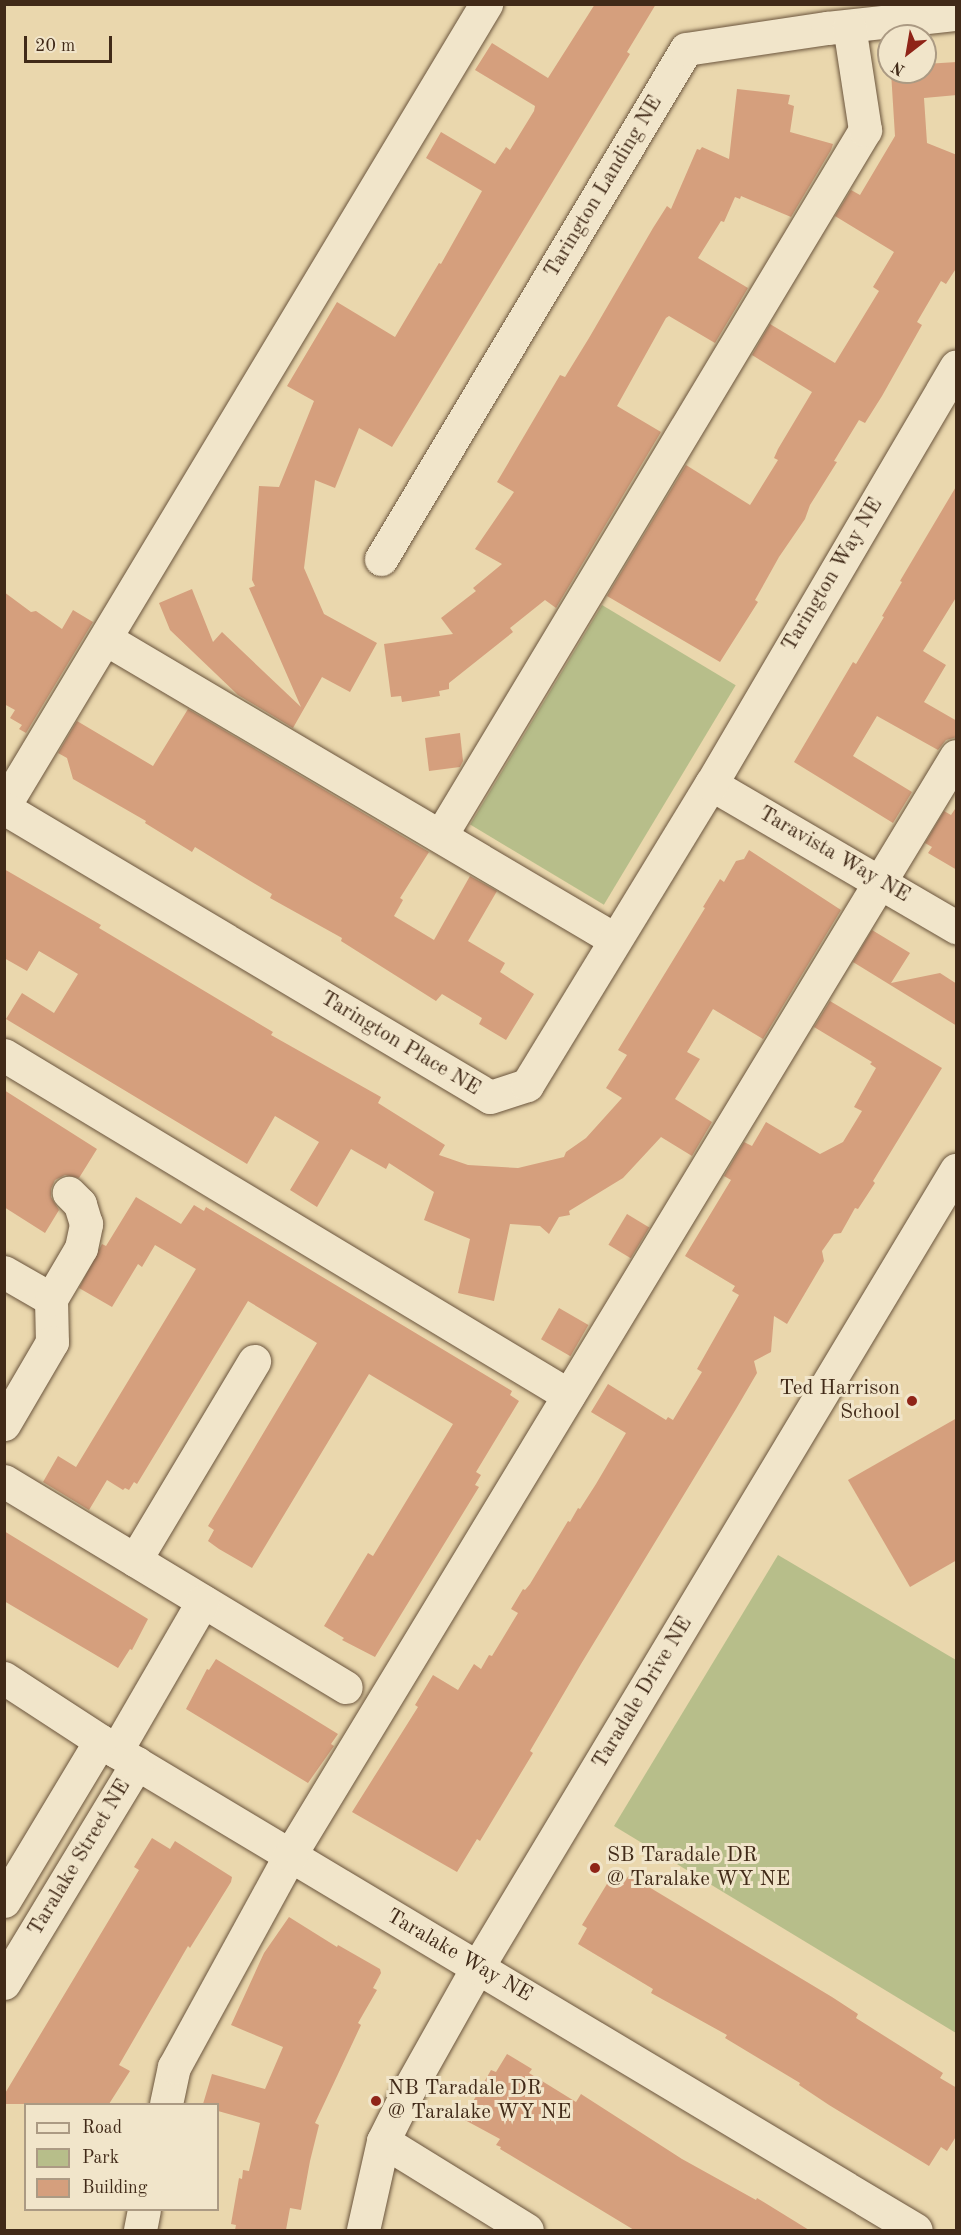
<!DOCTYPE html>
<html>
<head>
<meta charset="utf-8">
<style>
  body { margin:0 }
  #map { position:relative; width:961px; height:2235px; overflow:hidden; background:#ead7ad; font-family:"Old Standard TT",serif }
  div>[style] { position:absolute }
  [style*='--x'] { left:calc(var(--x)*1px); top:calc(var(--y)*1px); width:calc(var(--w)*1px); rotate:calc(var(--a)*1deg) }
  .green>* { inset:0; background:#b7be8a; transform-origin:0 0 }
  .building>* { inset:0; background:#d59f7d; transform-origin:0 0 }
  .roads { filter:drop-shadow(0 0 2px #6b553d) drop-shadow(0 0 2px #6b553d) }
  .minor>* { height:33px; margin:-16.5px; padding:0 16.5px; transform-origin:16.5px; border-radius:16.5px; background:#f1e5ca }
  .dots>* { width:16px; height:16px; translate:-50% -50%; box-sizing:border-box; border:3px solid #f1e5ca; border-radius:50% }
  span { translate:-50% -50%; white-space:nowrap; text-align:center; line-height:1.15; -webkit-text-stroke:6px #f1e5ca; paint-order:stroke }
  .street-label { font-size:21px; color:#412a18 }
  .poi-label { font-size:21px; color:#412a18 }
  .right { translate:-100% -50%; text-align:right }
  .left { translate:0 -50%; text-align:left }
  .frame { position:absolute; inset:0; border:6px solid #412a18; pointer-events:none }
  .legend { position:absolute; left:24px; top:2103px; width:195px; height:108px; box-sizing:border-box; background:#f1e5ca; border:2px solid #ab9a83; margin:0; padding:8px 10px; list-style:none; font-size:18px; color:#412a18 }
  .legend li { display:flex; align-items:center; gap:12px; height:30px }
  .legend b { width:30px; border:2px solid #ab9a83 }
  .north { position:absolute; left:877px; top:24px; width:60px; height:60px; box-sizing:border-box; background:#f1e5ca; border:2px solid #ab9a83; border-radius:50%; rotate:211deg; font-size:16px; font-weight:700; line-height:24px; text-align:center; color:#412a18 }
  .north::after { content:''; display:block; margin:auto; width:21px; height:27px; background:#8f2418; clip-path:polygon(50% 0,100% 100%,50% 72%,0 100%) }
  .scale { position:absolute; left:24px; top:36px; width:88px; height:27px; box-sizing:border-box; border:3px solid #412a18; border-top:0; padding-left:8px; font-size:18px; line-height:21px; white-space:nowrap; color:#412a18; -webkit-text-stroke:4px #f1e5ca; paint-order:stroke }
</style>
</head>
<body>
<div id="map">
  <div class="green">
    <i style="left:602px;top:605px;width:156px;height:256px;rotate:31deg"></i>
    <i style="clip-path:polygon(778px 1555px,956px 1660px,956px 2033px,614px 1826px)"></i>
  </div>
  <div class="building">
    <i style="clip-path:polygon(595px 4px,656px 4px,627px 52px,630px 54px,392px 447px,359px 428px,335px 488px,315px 480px,304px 568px,324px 614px,377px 643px,350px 692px,322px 677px,293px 728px,238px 695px,170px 630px,159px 603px,192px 589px,213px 642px,222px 632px,301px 707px,249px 588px,255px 586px,252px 580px,259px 486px,279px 487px,314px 401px,287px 386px,337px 302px,395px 337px,439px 263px,441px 264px,482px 191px,426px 158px,441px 132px,495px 164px,506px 147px,510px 150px,534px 111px,535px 106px,475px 70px,492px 43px,548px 78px)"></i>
    <i style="clip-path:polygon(957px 62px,957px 95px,924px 98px,927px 143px,957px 155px,957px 267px,946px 284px,941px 281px,917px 322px,922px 325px,882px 396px,865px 423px,859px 420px,834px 461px,837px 462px,810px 505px,805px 519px,779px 557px,755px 600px,758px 602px,720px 662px,607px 596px,686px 465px,750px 505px,752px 502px,778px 460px,774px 458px,778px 449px,812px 392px,752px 355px,770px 324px,835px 363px,879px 291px,873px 287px,894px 252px,835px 216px,851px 190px,860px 195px,895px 136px,891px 72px,925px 72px,925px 64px)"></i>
    <i style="clip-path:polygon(737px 89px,790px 95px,788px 104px,794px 106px,790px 132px,833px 144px,831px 150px,791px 217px,741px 196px,740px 199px,735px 197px,724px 222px,721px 221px,698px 258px,748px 288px,715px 343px,669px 316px,666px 318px,617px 406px,661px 432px,556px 608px,545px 600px,510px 628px,513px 632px,449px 683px,449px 689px,439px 691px,440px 696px,402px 702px,401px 696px,391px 697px,384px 644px,453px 634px,441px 618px,476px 591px,473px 588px,502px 564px,475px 549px,514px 492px,497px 482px,560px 375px,565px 377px,589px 338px,653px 228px,667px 206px,671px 209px,697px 149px,700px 150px,702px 147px,729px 159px)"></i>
    <i style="clip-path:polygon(957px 485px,957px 596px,923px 651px,946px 665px,924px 702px,957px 721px,957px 737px,946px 740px,938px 750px,877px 716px,853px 756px,912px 792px,893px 823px,794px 762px,853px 662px,856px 664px,884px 617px,882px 616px,902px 582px,900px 581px)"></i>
    <i style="clip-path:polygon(4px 592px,31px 612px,36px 611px,62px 629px,73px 610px,93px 622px,26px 733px,19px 729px,22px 725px,10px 718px,15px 710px,4px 704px)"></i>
    <i style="clip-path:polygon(188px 709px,429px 852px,400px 898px,403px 900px,394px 916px,434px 940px,470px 876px,497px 891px,468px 941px,505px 963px,500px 972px,534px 994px,506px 1040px,479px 1024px,482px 1018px,442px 994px,436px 1001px,341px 941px,342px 938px,270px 898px,272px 894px,237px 873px,195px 847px,192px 852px,145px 823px,146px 821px,73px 779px,67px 758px,58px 753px,77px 721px,153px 766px)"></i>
    <i style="clip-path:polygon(460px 733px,463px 761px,460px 767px,429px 771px,425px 738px)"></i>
    <i style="clip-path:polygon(957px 806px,957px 870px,928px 853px,932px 847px,925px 843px,944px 811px,951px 815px)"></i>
    <i style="clip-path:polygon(749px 850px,841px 910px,763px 1039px,713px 1009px,687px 1052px,700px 1059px,675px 1099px,712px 1122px,692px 1156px,661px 1137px,623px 1178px,569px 1211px,570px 1215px,559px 1217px,549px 1234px,540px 1226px,510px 1224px,494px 1301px,458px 1293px,470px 1239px,424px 1220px,434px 1192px,389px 1163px,386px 1169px,351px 1149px,317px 1207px,290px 1190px,319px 1142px,275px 1116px,247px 1164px,6px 1019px,22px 993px,54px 1013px,78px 974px,39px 951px,27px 971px,4px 958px,4px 869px,101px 925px,99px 928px,273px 1032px,271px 1035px,381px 1097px,378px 1103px,445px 1145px,439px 1155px,468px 1165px,518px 1168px,564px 1157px,566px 1152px,586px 1138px,622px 1098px,606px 1088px,627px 1055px,618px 1050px,705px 908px,703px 907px,720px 879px,724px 882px,736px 861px,744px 859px)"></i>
    <i style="clip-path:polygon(872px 930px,910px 953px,891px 983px,940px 973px,957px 984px,957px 1026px,853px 962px)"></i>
    <i style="clip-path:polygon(830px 1001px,942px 1068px,873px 1181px,875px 1183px,858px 1209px,855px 1208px,841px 1233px,834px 1234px,822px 1251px,824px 1261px,787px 1324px,774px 1316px,771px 1352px,754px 1361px,757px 1373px,736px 1409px,581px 1664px,530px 1751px,533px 1753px,480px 1841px,477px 1839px,457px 1872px,352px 1812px,418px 1707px,415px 1705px,433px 1675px,458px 1690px,474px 1664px,481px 1669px,489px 1655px,492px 1656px,518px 1613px,511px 1609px,523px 1589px,525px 1590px,530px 1584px,568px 1521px,570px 1522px,578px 1508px,580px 1509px,596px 1484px,626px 1433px,591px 1412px,608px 1384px,666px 1420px,668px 1417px,673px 1420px,702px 1372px,697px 1369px,739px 1295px,732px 1291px,735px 1286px,685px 1256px,731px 1180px,724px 1176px,744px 1142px,752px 1146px,766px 1122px,820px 1154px,843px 1142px,862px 1111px,854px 1107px,876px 1068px,870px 1064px,872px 1062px,814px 1027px)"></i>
    <i style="clip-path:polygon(4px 1090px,97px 1149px,79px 1178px,65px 1175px,55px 1180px,51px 1189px,51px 1197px,59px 1210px,45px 1233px,4px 1207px)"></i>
    <i style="clip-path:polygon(136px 1197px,181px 1224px,194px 1205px,204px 1211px,206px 1207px,512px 1391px,510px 1395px,519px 1401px,476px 1472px,481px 1475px,475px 1485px,479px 1487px,375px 1657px,342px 1640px,344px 1638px,324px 1626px,368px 1553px,373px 1556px,453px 1424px,369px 1374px,252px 1568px,219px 1549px,208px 1541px,214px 1530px,208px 1526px,317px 1343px,248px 1301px,137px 1484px,134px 1482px,129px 1490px,125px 1488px,123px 1490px,107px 1480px,89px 1510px,43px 1482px,58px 1456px,76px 1467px,196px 1269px,155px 1245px,142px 1267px,138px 1264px,112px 1307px,79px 1288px,102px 1244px,106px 1246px)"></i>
    <i style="left:627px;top:1214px;width:26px;height:36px;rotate:31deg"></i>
    <i style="left:559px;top:1308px;width:34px;height:36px;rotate:30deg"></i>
    <i style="clip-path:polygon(957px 1418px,957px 1560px,910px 1587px,848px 1480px)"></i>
    <i style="clip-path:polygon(4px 1531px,148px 1619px,132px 1650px,130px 1649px,118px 1668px,4px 1601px)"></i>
    <i style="clip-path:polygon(216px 1659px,338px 1734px,331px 1744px,334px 1746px,308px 1783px,186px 1709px,207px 1669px,209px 1670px)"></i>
    <i style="clip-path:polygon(152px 1838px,170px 1849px,175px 1841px,232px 1877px,231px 1882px,190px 1948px,188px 1946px,119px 2065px,130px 2071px,109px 2104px,4px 2104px,4px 2095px,139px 1870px,134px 1867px)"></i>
    <i style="clip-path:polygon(613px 1874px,625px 1881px,629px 1875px,832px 1997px,858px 2014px,856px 2018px,943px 2073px,940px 2078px,957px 2088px,957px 2135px,947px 2151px,941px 2147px,929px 2166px,829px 2105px,799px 2085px,800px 2083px,725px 2038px,727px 2035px,651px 1993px,653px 1989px,578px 1944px,587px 1928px,582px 1925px)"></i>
    <i style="clip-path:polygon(289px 1917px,337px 1947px,338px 1945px,380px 1969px,381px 1973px,373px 1988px,377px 1990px,358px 2023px,361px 2025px,315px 2123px,319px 2125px,310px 2161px,301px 2210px,290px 2208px,286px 2230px,235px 2230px,236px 2225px,231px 2224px,239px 2178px,242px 2179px,243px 2170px,249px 2171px,260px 2123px,218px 2111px,218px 2104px,203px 2104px,212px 2074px,265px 2089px,283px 2047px,231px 2025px,264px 1953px)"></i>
    <i style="clip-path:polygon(507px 2054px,532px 2069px,529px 2073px,576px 2102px,581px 2094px,682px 2159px,756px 2200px,757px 2198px,809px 2230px,634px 2230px,500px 2149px,501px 2147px,496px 2145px,500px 2139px,463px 2119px,491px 2070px,496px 2072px)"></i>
  </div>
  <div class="roads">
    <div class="minor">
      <i style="--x:381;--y:559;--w:594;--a:-59.12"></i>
      <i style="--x:686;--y:49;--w:143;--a:-8.5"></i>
      <i style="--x:827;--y:28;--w:130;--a:-6.2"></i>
      <i style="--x:106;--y:639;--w:590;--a:30.56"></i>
      <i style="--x:711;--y:784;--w:284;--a:30.3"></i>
      <i style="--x:4;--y:806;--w:936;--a:-58.99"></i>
      <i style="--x:4;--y:808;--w:565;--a:30.74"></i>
      <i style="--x:490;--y:1097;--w:39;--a:-18"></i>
      <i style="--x:527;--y:1085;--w:353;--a:-58.6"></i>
      <i style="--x:711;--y:784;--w:484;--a:-59.6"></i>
      <i style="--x:441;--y:835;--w:823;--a:-58.98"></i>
      <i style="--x:865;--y:130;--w:105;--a:-98.7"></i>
      <i style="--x:4;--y:1055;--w:659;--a:31.08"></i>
      <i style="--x:4;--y:1272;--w:54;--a:29.9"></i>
      <i style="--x:51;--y:1299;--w:43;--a:88.7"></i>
      <i style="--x:52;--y:1342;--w:95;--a:120.3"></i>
      <i style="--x:51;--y:1299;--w:59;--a:-59.5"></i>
      <i style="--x:81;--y:1248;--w:25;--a:-78"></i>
      <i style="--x:86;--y:1224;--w:21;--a:-107"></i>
      <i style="--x:80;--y:1204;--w:16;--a:-135"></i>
      <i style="--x:4;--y:1481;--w:399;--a:31.1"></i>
      <i style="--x:135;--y:1560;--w:232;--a:-59.1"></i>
      <i style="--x:4;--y:1678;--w:134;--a:33.1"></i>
      <i style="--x:116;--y:1751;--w:932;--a:30.91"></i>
      <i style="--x:116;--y:1751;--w:173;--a:-59.9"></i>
      <i style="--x:4;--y:1901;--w:187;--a:-59"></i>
      <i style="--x:4;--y:1983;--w:257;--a:-58.8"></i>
      <i style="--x:166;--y:2104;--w:38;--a:-78"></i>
      <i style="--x:174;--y:2067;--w:242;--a:-61.3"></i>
      <i style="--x:290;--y:1855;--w:1285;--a:-58.78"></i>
      <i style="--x:383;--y:2141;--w:169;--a:31.7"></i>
      <i style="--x:140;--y:2230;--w:20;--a:-79"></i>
      <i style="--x:363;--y:2230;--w:91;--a:-77.3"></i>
      <i style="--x:383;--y:2141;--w:58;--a:-63.4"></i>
      <i style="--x:409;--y:2089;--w:139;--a:-60.7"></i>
      <i style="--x:477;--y:1968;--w:931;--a:-59.03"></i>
    </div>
  </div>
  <div class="dots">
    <i style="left:912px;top:1401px;background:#8f2418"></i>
    <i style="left:595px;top:1868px;background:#8f2418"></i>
    <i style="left:376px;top:2101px;background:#8f2418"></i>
  </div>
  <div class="street-label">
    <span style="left:604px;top:187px;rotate:-59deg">Tarington Landing NE</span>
    <span style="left:833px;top:575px;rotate:-59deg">Tarington Way NE</span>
    <span style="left:834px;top:855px;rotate:30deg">Taravista Way NE</span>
    <span style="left:400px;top:1044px;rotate:31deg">Tarington Place NE</span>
    <span style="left:643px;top:1693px;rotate:-59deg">Taradale Drive NE</span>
    <span style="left:80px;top:1858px;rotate:-59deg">Taralake Street NE</span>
    <span style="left:459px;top:1956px;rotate:30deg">Taralake Way NE</span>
  </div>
  <div class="poi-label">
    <span class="right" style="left:900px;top:1401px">Ted Harrison<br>School</span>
    <span class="left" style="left:607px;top:1868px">SB Taradale DR<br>@ Taralake WY NE</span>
    <span class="left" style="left:388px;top:2101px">NB Taradale DR<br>@ Taralake WY NE</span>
  </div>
  <div class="frame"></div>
  <ul class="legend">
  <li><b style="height:8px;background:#f1e5ca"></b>Road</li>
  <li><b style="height:16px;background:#b7be8a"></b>Park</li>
  <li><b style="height:16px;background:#d59f7d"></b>Building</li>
  </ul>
  <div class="north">N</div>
  <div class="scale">20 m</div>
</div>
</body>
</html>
